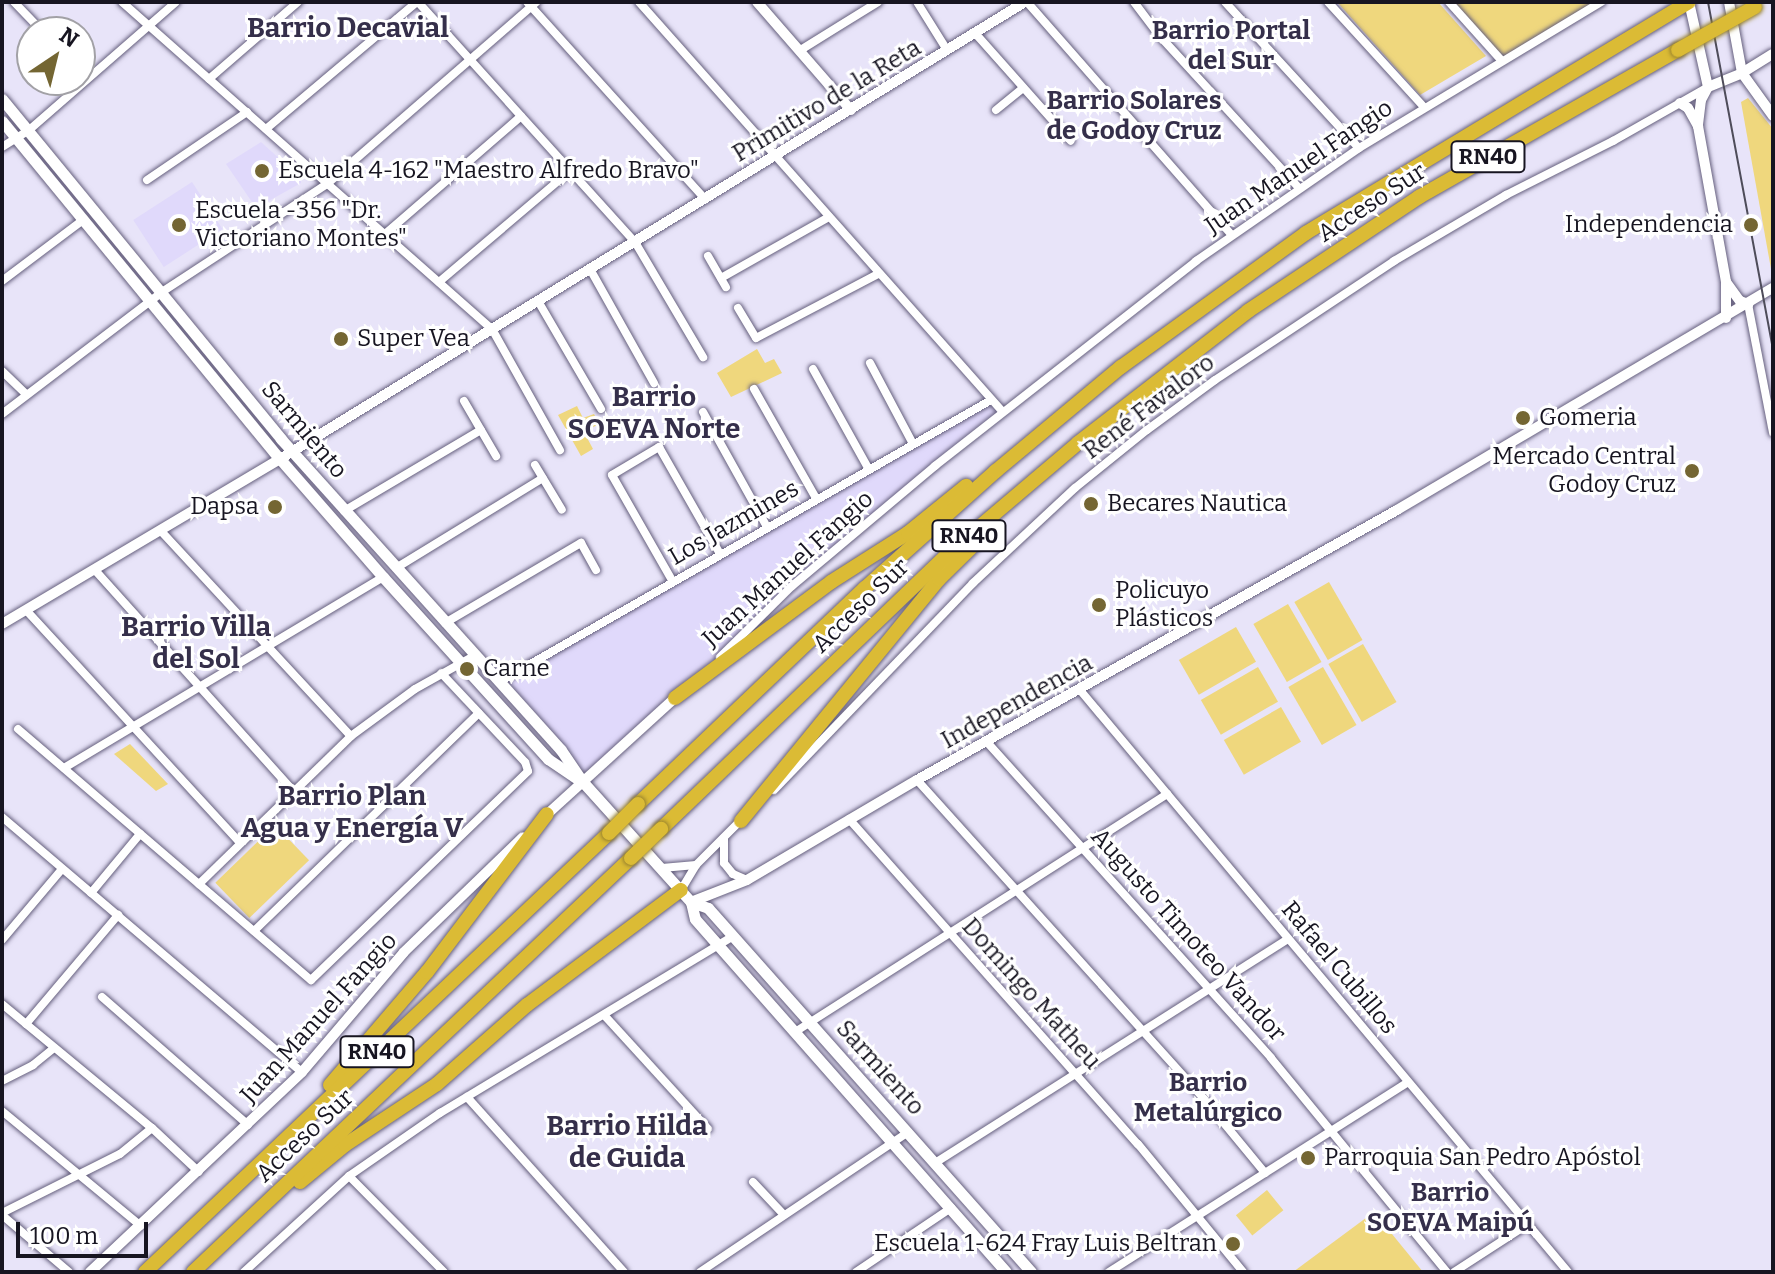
<!DOCTYPE html>
<html>
<head>
<meta charset="utf-8">
<style>
  body { margin:0 }
  #map { position:relative; width:1775px; height:1274px; overflow:hidden; background:#e8e4f9; font-family:Bitter,serif }
  div>[style] { position:absolute }
  [style*='--x'] { left:calc(var(--x)*1px); top:calc(var(--y)*1px); width:calc(var(--w)*1px); rotate:calc(var(--a)*1deg) }
  .built>* { inset:0; background:#e0d9fb; transform-origin:0 0 }
  .green>* { inset:0; background:#efd77d; transform-origin:0 0 }
  .roads { filter:drop-shadow(0 0 2px #655f7d) drop-shadow(0 0 2px #655f7d) }
  .minor>* { height:8px; margin:-4px; padding:0 4px; transform-origin:4px; border-radius:4px; background:#fff }
  .tertiary>* { height:10px; margin:-5px; padding:0 5px; transform-origin:5px; border-radius:5px; background:#fff }
  .secondary>* { height:11px; margin:-5.5px; padding:0 5.5px; transform-origin:5.5px; border-radius:5.5px; background:#fff }
  .motorway>* { height:14px; margin:-7px; padding:0 7px; transform-origin:7px; border-radius:7px; background:#dbbb35 }
  .tram>* { height:2px; margin:-1px; padding:0 1px; transform-origin:1px; border-radius:1px; background:#4e4c5a }
  .bridges { filter:drop-shadow(0 0 2px #96812e) drop-shadow(0 0 2px #96812e) }
  .motorway-bridge>* { height:14px; margin:-7px; padding:0 7px; transform-origin:7px; border-radius:7px; background:#dbbb35 }
  .dots>* { width:22px; height:22px; translate:-50% -50%; box-sizing:border-box; border:4px solid #fff; border-radius:50% }
  span { translate:-50% -50%; white-space:nowrap; text-align:center; line-height:1.15; -webkit-text-stroke:6px #fff; paint-order:stroke }
  .shield-label span { padding:2px 6px; background:#fff; border:2px solid; border-radius:6px; -webkit-text-stroke-width:0 }
  .shield-label { font-size:22px; color:#171521; font-weight:700 }
  .street-label { font-size:24px; color:#171521 }
  .poi-label { font-size:24px; color:#171521 }
  .left { translate:0 -50%; text-align:left }
  .right { translate:-100% -50%; text-align:right }
  .neighbourhood-label { font-size:26px; color:#352f4a; font-weight:700 }
  .quarter-label { font-size:28px; color:#352f4a; font-weight:700 }
  .frame { position:absolute; inset:0; border:4px solid #171521; pointer-events:none }
  .north { position:absolute; left:16px; top:16px; width:80px; height:80px; box-sizing:border-box; background:#fff; border:2px solid #a2a1a6; border-radius:50%; rotate:35deg; font-size:22px; font-weight:700; line-height:32px; text-align:center; color:#171521 }
  .north::after { content:''; display:block; margin:auto; width:28px; height:36px; background:#746633; clip-path:polygon(50% 0,100% 100%,50% 72%,0 100%) }
  .scale { position:absolute; left:16px; top:1222px; width:132px; height:36px; box-sizing:border-box; border:4px solid #171521; border-top:0; padding-left:10px; font-size:24px; line-height:28px; white-space:nowrap; color:#171521; -webkit-text-stroke:6px #fff; paint-order:stroke }
</style>
</head>
<body>
<div id="map">
  <div class="built">
    <i style="clip-path:polygon(261px 142px,301px 178px,301px 183px,256px 208px,226px 164px)"></i>
    <i style="left:192px;top:182px;width:56px;height:70px;rotate:57deg"></i>
    <i style="clip-path:polygon(991px 400px,1002px 411px,792px 586px,747px 632px,582px 781px,499px 682px)"></i>
  </div>
  <div class="green">
    <i style="clip-path:polygon(1337px 2px,1438px 2px,1486px 56px,1420px 95px)"></i>
    <i style="clip-path:polygon(1449px 2px,1601px 2px,1501px 60px)"></i>
    <i style="clip-path:polygon(1748px 98px,1773px 129px,1773px 280px,1741px 102px)"></i>
    <i style="clip-path:polygon(757px 349px,765px 363px,774px 359px,782px 373px,731px 397px,717px 373px)"></i>
    <i style="clip-path:polygon(577px 406px,583px 418px,594px 414px,599px 424px,584px 432px,593px 449px,581px 456px,558px 415px)"></i>
    <i style="left:1329px;top:582px;width:67px;height:40px;rotate:60deg"></i>
    <i style="left:1288px;top:604px;width:67px;height:40px;rotate:60deg"></i>
    <i style="left:1236px;top:627px;width:40px;height:66px;rotate:60deg"></i>
    <i style="left:1363px;top:644px;width:67px;height:40px;rotate:60deg"></i>
    <i style="left:1258px;top:667px;width:40px;height:66px;rotate:60deg"></i>
    <i style="left:1323px;top:667px;width:67px;height:40px;rotate:60deg"></i>
    <i style="left:1281px;top:707px;width:40px;height:66px;rotate:60deg"></i>
    <i style="clip-path:polygon(130px 744px,168px 784px,156px 791px,114px 754px)"></i>
    <i style="left:275px;top:825px;width:49px;height:83px;rotate:46deg"></i>
    <i style="left:1267px;top:1190px;width:26px;height:40px;rotate:51deg"></i>
    <i style="clip-path:polygon(1374px 1212px,1423px 1272px,1293px 1272px)"></i>
  </div>
  <div class="roads">
    <div class="minor">
      <i style="--x:14;--y:2;--w:42;--a:46"></i>
      <i style="--x:122;--y:2;--w:494;--a:41.5"></i>
      <i style="--x:492;--y:329;--w:139;--a:60.7"></i>
      <i style="--x:418;--y:2;--w:324;--a:47.9"></i>
      <i style="--x:635;--y:242;--w:134;--a:59.4"></i>
      <i style="--x:527;--y:2;--w:266;--a:47.9"></i>
      <i style="--x:639;--y:2;--w:547;--a:48.41"></i>
      <i style="--x:917;--y:2;--w:57;--a:58"></i>
      <i style="--x:1027;--y:2;--w:310;--a:48.7"></i>
      <i style="--x:1134;--y:2;--w:39;--a:53"></i>
      <i style="--x:1157;--y:33;--w:210;--a:47.5"></i>
      <i style="--x:1225;--y:2;--w:198;--a:47.5"></i>
      <i style="--x:1328;--y:2;--w:142;--a:47.6"></i>
      <i style="--x:1449;--y:2;--w:78;--a:48.1"></i>
      <i style="--x:975;--y:33;--w:144;--a:48.4"></i>
      <i style="--x:799;--y:51;--w:93;--a:-31.8"></i>
      <i style="--x:209;--y:79;--w:118;--a:-40.9"></i>
      <i style="--x:996;--y:110;--w:35;--a:-39"></i>
      <i style="--x:266;--y:129;--w:197;--a:-40.1"></i>
      <i style="--x:2;--y:147;--w:31;--a:-32"></i>
      <i style="--x:28;--y:131;--w:196;--a:-41.1"></i>
      <i style="--x:147;--y:180;--w:121;--a:-34.2"></i>
      <i style="--x:385;--y:234;--w:180;--a:-40.9"></i>
      <i style="--x:708;--y:256;--w:36;--a:60"></i>
      <i style="--x:590;--y:269;--w:131;--a:60.7"></i>
      <i style="--x:721;--y:278;--w:124;--a:-29.5"></i>
      <i style="--x:2;--y:281;--w:101;--a:-37"></i>
      <i style="--x:439;--y:282;--w:172;--a:-40.3"></i>
      <i style="--x:538;--y:301;--w:125;--a:59.7"></i>
      <i style="--x:1748;--y:304;--w:131;--a:79"></i>
      <i style="--x:738;--y:308;--w:35;--a:59"></i>
      <i style="--x:756;--y:338;--w:138;--a:-27.7"></i>
      <i style="--x:870;--y:363;--w:89;--a:62"></i>
      <i style="--x:813;--y:369;--w:113;--a:60.9"></i>
      <i style="--x:2;--y:371;--w:32;--a:44"></i>
      <i style="--x:754;--y:389;--w:125;--a:60.4"></i>
      <i style="--x:464;--y:401;--w:64;--a:59.8"></i>
      <i style="--x:703;--y:412;--w:132;--a:60.9"></i>
      <i style="--x:2;--y:414;--w:201;--a:-37.3"></i>
      <i style="--x:162;--y:292;--w:197;--a:-33.2"></i>
      <i style="--x:327;--y:184;--w:277;--a:-41"></i>
      <i style="--x:535;--y:465;--w:52;--a:59"></i>
      <i style="--x:344;--y:511;--w:159;--a:-30.6"></i>
      <i style="--x:160;--y:530;--w:281;--a:47.2"></i>
      <i style="--x:396;--y:568;--w:172;--a:-31.5"></i>
      <i style="--x:94;--y:569;--w:300;--a:48.1"></i>
      <i style="--x:673;--y:582;--w:123;--a:-119.7"></i>
      <i style="--x:612;--y:475;--w:55;--a:-30.8"></i>
      <i style="--x:659;--y:447;--w:123;--a:60.3"></i>
      <i style="--x:26;--y:610;--w:316;--a:47.4"></i>
      <i style="--x:445;--y:623;--w:158;--a:-30.5"></i>
      <i style="--x:581;--y:543;--w:31;--a:61"></i>
      <i style="--x:720;--y:657;--w:101;--a:-44.6"></i>
      <i style="--x:792;--y:586;--w:187;--a:-40"></i>
      <i style="--x:935;--y:466;--w:332;--a:-38.1"></i>
      <i style="--x:1196;--y:261;--w:198;--a:-34.7"></i>
      <i style="--x:1359;--y:148;--w:283;--a:-31.1"></i>
      <i style="--x:499;--y:682;--w:567;--a:-29.82"></i>
      <i style="--x:1080;--y:690;--w:760;--a:50.02"></i>
      <i style="--x:18;--y:729;--w:386;--a:40.6"></i>
      <i style="--x:311;--y:980;--w:301;--a:-43.9"></i>
      <i style="--x:528;--y:771;--w:9;--a:-108"></i>
      <i style="--x:525;--y:762;--w:122;--a:-133.3"></i>
      <i style="--x:986;--y:741;--w:426;--a:48"></i>
      <i style="--x:1271;--y:1058;--w:277;--a:50.6"></i>
      <i style="--x:64;--y:768;--w:372;--a:-30.9"></i>
      <i style="--x:917;--y:780;--w:429;--a:48"></i>
      <i style="--x:1204;--y:1099;--w:96;--a:50.5"></i>
      <i style="--x:774;--y:790;--w:287;--a:-46.1"></i>
      <i style="--x:973;--y:583;--w:139;--a:-43"></i>
      <i style="--x:1075;--y:488;--w:92;--a:-38.9"></i>
      <i style="--x:1147;--y:430;--w:84;--a:-36.3"></i>
      <i style="--x:1215;--y:380;--w:215;--a:-33.6"></i>
      <i style="--x:1394;--y:261;--w:130;--a:-30.5"></i>
      <i style="--x:1506;--y:195;--w:120;--a:-26.8"></i>
      <i style="--x:1613;--y:141;--w:109;--a:-29.6"></i>
      <i style="--x:2;--y:817;--w:394;--a:40.4"></i>
      <i style="--x:849;--y:819;--w:435;--a:48.4"></i>
      <i style="--x:1138;--y:1144;--w:166;--a:50.6"></i>
      <i style="--x:724;--y:838;--w:25;--a:90"></i>
      <i style="--x:724;--y:863;--w:14;--a:51"></i>
      <i style="--x:733;--y:874;--w:15;--a:23"></i>
      <i style="--x:662;--y:868;--w:34;--a:-5"></i>
      <i style="--x:199;--y:884;--w:212;--a:-44.2"></i>
      <i style="--x:351;--y:736;--w:79;--a:-36.3"></i>
      <i style="--x:415;--y:689;--w:68;--a:-29.2"></i>
      <i style="--x:681;--y:890;--w:29;--a:-59"></i>
      <i style="--x:696;--y:865;--w:66;--a:-45"></i>
      <i style="--x:91;--y:893;--w:77;--a:-50.3"></i>
      <i style="--x:254;--y:931;--w:313;--a:-44.1"></i>
      <i style="--x:2;--y:940;--w:93;--a:-49.8"></i>
      <i style="--x:102;--y:997;--w:194;--a:41.2"></i>
      <i style="--x:2;--y:1004;--w:195;--a:39.6"></i>
      <i style="--x:152;--y:1128;--w:64;--a:43.1"></i>
      <i style="--x:604;--y:1015;--w:154;--a:47.6"></i>
      <i style="--x:26;--y:1024;--w:143;--a:-49.8"></i>
      <i style="--x:795;--y:1032;--w:442;--a:-32.6"></i>
      <i style="--x:2;--y:1081;--w:35;--a:-27"></i>
      <i style="--x:33;--y:1065;--w:27;--a:-39"></i>
      <i style="--x:467;--y:1097;--w:235;--a:48.1"></i>
      <i style="--x:2;--y:1111;--w:180;--a:39.6"></i>
      <i style="--x:935;--y:1163;--w:418;--a:-32.4"></i>
      <i style="--x:349;--y:1176;--w:135;--a:45.3"></i>
      <i style="--x:753;--y:1182;--w:45;--a:46.8"></i>
      <i style="--x:2;--y:1213;--w:132;--a:-26.6"></i>
      <i style="--x:120;--y:1154;--w:41;--a:-39.1"></i>
      <i style="--x:2;--y:1215;--w:88;--a:40.4"></i>
      <i style="--x:244;--y:1272;--w:142;--a:-42.4"></i>
      <i style="--x:349;--y:1176;--w:111;--a:-34.7"></i>
      <i style="--x:440;--y:1113;--w:342;--a:-31.1"></i>
      <i style="--x:700;--y:1272;--w:251;--a:-33.9"></i>
      <i style="--x:856;--y:1272;--w:115;--a:-34"></i>
      <i style="--x:1109;--y:1272;--w:354;--a:-32.4"></i>
      <i style="--x:1454;--y:1272;--w:88;--a:-33"></i>
    </div>
    <div class="tertiary">
      <i style="--x:757;--y:2;--w:143;--a:49"></i>
      <i style="--x:1689;--y:2;--w:87;--a:77.4"></i>
      <i style="--x:1729;--y:2;--w:72;--a:79.6"></i>
      <i style="--x:1742;--y:73;--w:53;--a:54.2"></i>
      <i style="--x:1708;--y:87;--w:15;--a:118"></i>
      <i style="--x:1701;--y:100;--w:26;--a:97"></i>
      <i style="--x:1698;--y:126;--w:158;--a:79.8"></i>
      <i style="--x:1726;--y:282;--w:36;--a:90"></i>
      <i style="--x:1708;--y:87;--w:37;--a:-22"></i>
      <i style="--x:1742;--y:73;--w:36;--a:-32"></i>
      <i style="--x:1680;--y:103;--w:9;--a:32"></i>
      <i style="--x:1688;--y:108;--w:21;--a:61"></i>
      <i style="--x:1726;--y:282;--w:24;--a:54"></i>
      <i style="--x:1740;--y:301;--w:9;--a:21"></i>
      <i style="--x:2;--y:624;--w:323;--a:-30.7"></i>
      <i style="--x:280;--y:459;--w:874;--a:-31.53"></i>
      <i style="--x:543;--y:818;--w:178;--a:-42.3"></i>
      <i style="--x:691;--y:902;--w:60;--a:-21.4"></i>
      <i style="--x:747;--y:880;--w:197;--a:-30.5"></i>
      <i style="--x:917;--y:780;--w:551;--a:-29.36"></i>
      <i style="--x:1397;--y:510;--w:437;--a:-30.6"></i>
      <i style="--x:90;--y:1272;--w:291;--a:-43.3"></i>
      <i style="--x:302;--y:1072;--w:157;--a:-49.6"></i>
      <i style="--x:404;--y:952;--w:165;--a:-44"></i>
    </div>
    <div class="secondary">
      <i style="--x:2;--y:99;--w:440;--a:50.6"></i>
      <i style="--x:281;--y:439;--w:418;--a:48"></i>
      <i style="--x:561;--y:750;--w:37;--a:56"></i>
      <i style="--x:582;--y:781;--w:163;--a:48"></i>
      <i style="--x:691;--y:902;--w:17;--a:77"></i>
      <i style="--x:695;--y:919;--w:470;--a:48.6"></i>
      <i style="--x:2;--y:121;--w:438;--a:50.6"></i>
      <i style="--x:280;--y:459;--w:157;--a:48.9"></i>
      <i style="--x:383;--y:577;--w:246;--a:47.8"></i>
      <i style="--x:548;--y:759;--w:36;--a:34"></i>
      <i style="--x:691;--y:902;--w:18;--a:19"></i>
      <i style="--x:708;--y:908;--w:487;--a:48.4"></i>
    </div>
    <div class="motorway">
      <i style="--x:675;--y:698;--w:194;--a:-36.6"></i>
      <i style="--x:831;--y:582;--w:91;--a:-32.5"></i>
      <i style="--x:908;--y:533;--w:75;--a:-39"></i>
      <i style="--x:638;--y:804;--w:313;--a:-43.6"></i>
      <i style="--x:865;--y:588;--w:176;--a:-41.8"></i>
      <i style="--x:996;--y:471;--w:163;--a:-39.8"></i>
      <i style="--x:1121;--y:367;--w:228;--a:-35.9"></i>
      <i style="--x:1306;--y:233;--w:447;--a:-31.1"></i>
      <i style="--x:741;--y:821;--w:313;--a:-50.7"></i>
      <i style="--x:939;--y:579;--w:71;--a:-44.4"></i>
      <i style="--x:661;--y:829;--w:403;--a:-43.8"></i>
      <i style="--x:952;--y:550;--w:165;--a:-40.3"></i>
      <i style="--x:1078;--y:443;--w:215;--a:-37.8"></i>
      <i style="--x:1248;--y:311;--w:206;--a:-33.7"></i>
      <i style="--x:1419;--y:197;--w:298;--a:-29.6"></i>
      <i style="--x:330;--y:1085;--w:149;--a:-49.4"></i>
      <i style="--x:427;--y:972;--w:198;--a:-52.8"></i>
      <i style="--x:300;--y:1182;--w:58;--a:-39.4"></i>
      <i style="--x:345;--y:1145;--w:110;--a:-33.5"></i>
      <i style="--x:437;--y:1084;--w:120;--a:-41.3"></i>
      <i style="--x:527;--y:1005;--w:192;--a:-36.8"></i>
      <i style="--x:145;--y:1272;--w:639;--a:-43.41"></i>
      <i style="--x:193;--y:1272;--w:603;--a:-43.39"></i>
    </div>
  </div>
  <div class="tram">
    <i style="--x:1708;--y:2;--w:354;--a:79.4"></i>
  </div>
  <div class="bridges">
    <div class="motorway-bridge">
      <i style="--x:1678;--y:50;--w:88;--a:-29.2"></i>
      <i style="--x:609;--y:833;--w:41;--a:-45"></i>
      <i style="--x:631;--y:858;--w:42;--a:-44"></i>
    </div>
  </div>
  <div class="dots">
    <i style="left:262px;top:171px;background:#746633"></i>
    <i style="left:179px;top:225px;background:#746633"></i>
    <i style="left:1751px;top:225px;background:#746633"></i>
    <i style="left:341px;top:339px;background:#746633"></i>
    <i style="left:1523px;top:418px;background:#746633"></i>
    <i style="left:1692px;top:471px;background:#746633"></i>
    <i style="left:1091px;top:504px;background:#746633"></i>
    <i style="left:275px;top:507px;background:#746633"></i>
    <i style="left:1099px;top:605px;background:#746633"></i>
    <i style="left:467px;top:669px;background:#746633"></i>
    <i style="left:1308px;top:1158px;background:#746633"></i>
    <i style="left:1233px;top:1244px;background:#746633"></i>
  </div>
  <div class="shield-label">
    <span style="left:1488px;top:157px">RN40</span>
    <span style="left:969px;top:536px">RN40</span>
    <span style="left:377px;top:1052px">RN40</span>
  </div>
  <div class="street-label">
    <span style="left:827px;top:101px;rotate:-31deg">Primitivo de la Reta</span>
    <span style="left:1299px;top:167px;rotate:-34deg">Juan Manuel Fangio</span>
    <span style="left:1372px;top:203px;rotate:-33deg">Acceso Sur</span>
    <span style="left:1149px;top:407px;rotate:-37deg">René Favaloro</span>
    <span style="left:304px;top:430px;rotate:50deg">Sarmiento</span>
    <span style="left:734px;top:523px;rotate:-30deg">Los Jazmines</span>
    <span style="left:788px;top:569px;rotate:-42deg">Juan Manuel Fangio</span>
    <span style="left:861px;top:606px;rotate:-44deg">Acceso Sur</span>
    <span style="left:1017px;top:702px;rotate:-29deg">Independencia</span>
    <span style="left:1188px;top:935px;rotate:48deg">Augusto Timoteo Vandor</span>
    <span style="left:1339px;top:968px;rotate:50deg">Rafael Cubillos</span>
    <span style="left:1031px;top:994px;rotate:48deg">Domingo Matheu</span>
    <span style="left:319px;top:1018px;rotate:-48deg">Juan Manuel Fangio</span>
    <span style="left:880px;top:1068px;rotate:48deg">Sarmiento</span>
    <span style="left:305px;top:1136px;rotate:-43deg">Acceso Sur</span>
  </div>
  <div class="poi-label">
    <span class="left" style="left:278px;top:171px">Escuela 4-162 "Maestro Alfredo Bravo"</span>
    <span class="left" style="left:195px;top:225px">Escuela -356 "Dr.<br>Victoriano Montes"</span>
    <span class="right" style="left:1733px;top:225px">Independencia</span>
    <span class="left" style="left:357px;top:339px">Super Vea</span>
    <span class="left" style="left:1539px;top:418px">Gomeria</span>
    <span class="right" style="left:1676px;top:471px">Mercado Central<br>Godoy Cruz</span>
    <span class="left" style="left:1107px;top:504px">Becares Nautica</span>
    <span class="right" style="left:259px;top:507px">Dapsa</span>
    <span class="left" style="left:1115px;top:605px">Policuyo<br>Plásticos</span>
    <span class="left" style="left:483px;top:669px">Carne</span>
    <span class="left" style="left:1324px;top:1158px">Parroquia San Pedro Apóstol</span>
    <span class="right" style="left:1217px;top:1244px">Escuela 1-624 Fray Luis Beltran</span>
  </div>
  <div class="neighbourhood-label">
    <span style="left:1231px;top:46px">Barrio Portal<br>del Sur</span>
    <span style="left:1134px;top:116px">Barrio Solares<br>de Godoy Cruz</span>
    <span style="left:1208px;top:1098px">Barrio<br>Metalúrgico</span>
    <span style="left:1450px;top:1208px">Barrio<br>SOEVA Maipú</span>
  </div>
  <div class="quarter-label">
    <span style="left:348px;top:28px">Barrio Decavial</span>
    <span style="left:654px;top:413px">Barrio<br>SOEVA Norte</span>
    <span style="left:196px;top:643px">Barrio Villa<br>del Sol</span>
    <span style="left:352px;top:812px">Barrio Plan<br>Agua y Energía V</span>
    <span style="left:627px;top:1142px">Barrio Hilda<br>de Guida</span>
  </div>
  <div class="frame"></div>
  <div class="north">N</div>
  <div class="scale">100 m</div>
</div>
</body>
</html>
